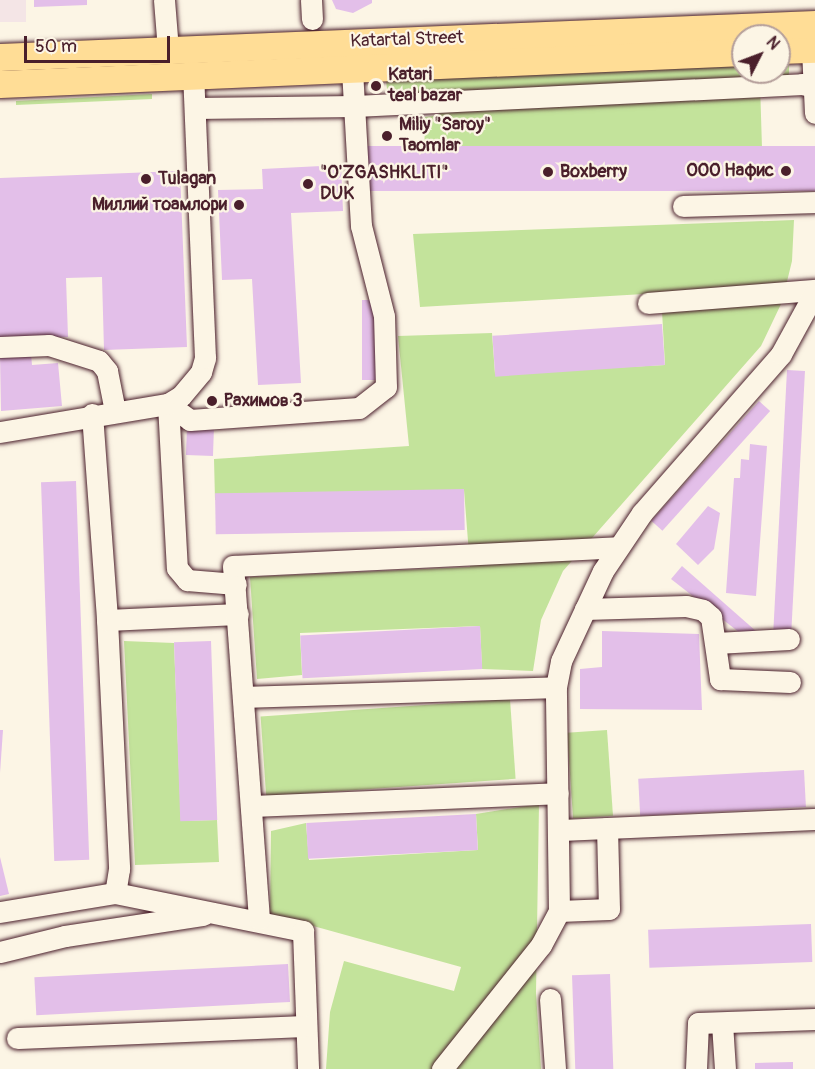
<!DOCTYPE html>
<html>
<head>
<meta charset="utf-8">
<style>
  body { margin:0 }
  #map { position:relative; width:815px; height:1069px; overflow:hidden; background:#fcf5e5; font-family:Pangolin,sans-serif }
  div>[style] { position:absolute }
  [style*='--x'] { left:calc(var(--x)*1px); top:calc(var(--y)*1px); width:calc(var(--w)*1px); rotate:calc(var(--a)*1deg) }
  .built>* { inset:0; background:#f4e5e6; transform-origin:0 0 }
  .green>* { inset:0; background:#c3e39b; transform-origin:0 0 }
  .building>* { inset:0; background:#e3bfe9; transform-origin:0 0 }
  .roads { filter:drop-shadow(0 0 2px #4a1f2b) drop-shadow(0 0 2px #4a1f2b) }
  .minor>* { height:21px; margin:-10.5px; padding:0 10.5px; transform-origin:10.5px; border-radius:10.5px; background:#fcf5e5 }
  .major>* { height:27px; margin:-13.5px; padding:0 13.5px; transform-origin:13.5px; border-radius:13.5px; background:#ffdd96 }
  .dots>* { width:16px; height:16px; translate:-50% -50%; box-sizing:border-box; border:3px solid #fcf5e5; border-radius:50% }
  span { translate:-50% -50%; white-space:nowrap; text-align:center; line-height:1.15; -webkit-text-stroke:4.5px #fcf5e5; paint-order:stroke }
  .street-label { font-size:18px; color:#4a1f2b }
  .poi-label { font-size:18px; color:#4a1f2b; font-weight:700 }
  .left { translate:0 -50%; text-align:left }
  .right { translate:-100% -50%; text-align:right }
  .north { position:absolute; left:731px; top:24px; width:60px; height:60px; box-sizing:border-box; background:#fcf5e5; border:2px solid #b59f9b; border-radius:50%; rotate:48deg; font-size:16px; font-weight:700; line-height:24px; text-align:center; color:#4a1f2b }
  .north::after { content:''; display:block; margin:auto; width:21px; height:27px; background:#4a1f2b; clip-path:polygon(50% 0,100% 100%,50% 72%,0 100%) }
  .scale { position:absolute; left:24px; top:36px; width:146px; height:27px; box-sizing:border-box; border:3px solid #4a1f2b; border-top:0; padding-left:8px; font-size:18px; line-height:21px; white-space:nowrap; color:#4a1f2b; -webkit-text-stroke:4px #fcf5e5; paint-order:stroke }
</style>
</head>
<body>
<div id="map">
  <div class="built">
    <i style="left:0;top:0;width:26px;height:22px"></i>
  </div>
  <div class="green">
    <i style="clip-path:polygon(779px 62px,789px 62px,789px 80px,760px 83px,762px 148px,424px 162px,425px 117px,439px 115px,439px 96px,388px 97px,386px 81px,743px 64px,743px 72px,779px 72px)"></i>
    <i style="clip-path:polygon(152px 94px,152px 99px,16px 105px,16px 101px)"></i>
    <i style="clip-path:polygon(794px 220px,792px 261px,782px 302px,761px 346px,563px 571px,541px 620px,533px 671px,482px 669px,480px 626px,300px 633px,302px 675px,257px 679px,250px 577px,470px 567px,464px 490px,215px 500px,214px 459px,409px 446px,398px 336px,492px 333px,495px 374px,665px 365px,661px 293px,420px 307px,413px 234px)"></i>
    <i style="clip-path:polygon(124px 641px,174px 643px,181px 821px,217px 820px,219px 862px,135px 865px)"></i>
    <i style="left:510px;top:699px;width:80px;height:250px;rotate:86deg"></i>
    <i style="left:607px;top:730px;width:86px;height:40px;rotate:86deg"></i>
    <i style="clip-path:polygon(539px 804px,536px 993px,541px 1069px,326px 1069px,330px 1012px,344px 961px,454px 991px,461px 967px,270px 914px,271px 831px,306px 823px,309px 860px,478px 850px,476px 814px)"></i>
  </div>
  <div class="building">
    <i style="clip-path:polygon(34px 0,87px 0,87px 5px,34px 7px)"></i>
    <i style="clip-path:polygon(332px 0,372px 0,372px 3px,353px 13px,336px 9px)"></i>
    <i style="left:815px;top:146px;width:45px;height:448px;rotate:90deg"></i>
    <i style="clip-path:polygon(341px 165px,343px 211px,291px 213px,301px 383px,258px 385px,252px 279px,222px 280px,218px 190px,263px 189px,262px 169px)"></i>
    <i style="clip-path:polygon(180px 171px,187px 347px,104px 350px,102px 277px,66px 278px,68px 337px,0 339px,0 178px)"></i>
    <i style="left:362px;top:300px;width:15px;height:80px"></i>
    <i style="left:662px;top:324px;width:41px;height:170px;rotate:86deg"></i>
    <i style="clip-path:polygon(31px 354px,32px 365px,58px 363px,62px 406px,1px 411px,0 356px)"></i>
    <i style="left:787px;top:370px;width:18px;height:264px;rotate:3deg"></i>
    <i style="left:759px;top:401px;width:15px;height:161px;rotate:42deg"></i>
    <i style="left:187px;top:426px;width:27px;height:29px;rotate:2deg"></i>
    <i style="clip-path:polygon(750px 444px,767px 446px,756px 596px,726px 593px,734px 478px,740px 478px,741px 459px,749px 460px)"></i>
    <i style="left:76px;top:481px;width:379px;height:35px;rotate:88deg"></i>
    <i style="left:464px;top:489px;width:41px;height:249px;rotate:89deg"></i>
    <i style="clip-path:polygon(708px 506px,720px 513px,714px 549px,698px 565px,676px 544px)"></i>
    <i style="clip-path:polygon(682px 566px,757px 632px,749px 640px,671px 579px)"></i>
    <i style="left:480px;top:626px;width:43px;height:180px;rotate:87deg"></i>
    <i style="clip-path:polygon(602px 631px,699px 634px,702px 710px,580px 709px,580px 669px,602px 667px)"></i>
    <i style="left:211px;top:641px;width:179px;height:37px;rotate:88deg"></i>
    <i style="clip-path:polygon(0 730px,3px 730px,0 773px)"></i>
    <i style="left:804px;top:770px;width:37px;height:166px;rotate:87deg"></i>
    <i style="left:476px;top:814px;width:36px;height:170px;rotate:87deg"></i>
    <i style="clip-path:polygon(0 857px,9px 894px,0 896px)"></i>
    <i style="left:811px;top:924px;width:38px;height:163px;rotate:88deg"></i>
    <i style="left:288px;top:964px;width:38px;height:254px;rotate:87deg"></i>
    <i style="left:610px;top:974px;width:95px;height:38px;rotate:88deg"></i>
    <i style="clip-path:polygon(793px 1062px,793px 1069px,755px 1069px,755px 1063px)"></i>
  </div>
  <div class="roads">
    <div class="minor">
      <i style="--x:164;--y:0;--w:50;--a:85.4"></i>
      <i style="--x:311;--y:0;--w:19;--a:87"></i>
      <i style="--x:812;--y:49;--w:64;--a:87.3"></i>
      <i style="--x:195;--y:108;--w:160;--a:-0.7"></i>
      <i style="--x:355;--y:106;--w:448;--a:-2.8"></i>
      <i style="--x:802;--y:84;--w:13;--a:13"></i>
      <i style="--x:683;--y:206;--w:132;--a:-1.7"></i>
      <i style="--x:648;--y:303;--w:168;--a:-4.5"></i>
      <i style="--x:0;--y:347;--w:49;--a:-2.3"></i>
      <i style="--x:49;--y:345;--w:52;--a:17.7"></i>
      <i style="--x:99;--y:361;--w:13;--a:51"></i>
      <i style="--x:107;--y:371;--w:41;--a:78.7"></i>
      <i style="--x:168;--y:404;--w:27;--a:36"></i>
      <i style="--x:190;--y:420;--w:169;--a:-4.1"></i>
      <i style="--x:359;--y:408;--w:34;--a:-38"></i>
      <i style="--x:386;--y:387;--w:71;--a:-91.6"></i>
      <i style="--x:384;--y:316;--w:93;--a:-104.3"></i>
      <i style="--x:361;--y:226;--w:158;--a:-93.3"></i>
      <i style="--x:168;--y:404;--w:164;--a:86.9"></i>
      <i style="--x:177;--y:568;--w:16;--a:50"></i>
      <i style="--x:187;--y:580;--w:49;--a:4.7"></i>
      <i style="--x:92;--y:414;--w:207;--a:85.8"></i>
      <i style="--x:107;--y:620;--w:249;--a:87.2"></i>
      <i style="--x:119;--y:869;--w:24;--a:99"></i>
      <i style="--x:0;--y:432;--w:170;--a:-9.5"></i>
      <i style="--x:168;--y:404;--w:15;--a:-32"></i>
      <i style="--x:181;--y:396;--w:31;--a:-50"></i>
      <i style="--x:201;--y:372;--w:15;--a:-74"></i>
      <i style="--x:205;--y:358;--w:283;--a:-92.4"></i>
      <i style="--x:585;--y:609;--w:101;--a:-1.7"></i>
      <i style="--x:686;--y:606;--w:17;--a:13"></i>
      <i style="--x:703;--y:610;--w:11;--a:41"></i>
      <i style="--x:711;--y:617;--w:63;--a:81.7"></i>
      <i style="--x:720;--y:679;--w:70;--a:2.5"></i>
      <i style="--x:107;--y:620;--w:131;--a:-2.6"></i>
      <i style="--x:716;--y:643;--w:73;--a:-3.1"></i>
      <i style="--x:244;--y:697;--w:312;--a:-1.8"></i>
      <i style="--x:251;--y:806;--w:307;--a:-2.4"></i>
      <i style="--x:560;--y:830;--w:255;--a:-2.5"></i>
      <i style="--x:559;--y:911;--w:50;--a:-2.3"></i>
      <i style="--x:609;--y:909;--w:81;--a:-91.4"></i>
      <i style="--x:0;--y:912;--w:117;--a:-9.4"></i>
      <i style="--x:115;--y:893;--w:192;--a:11.4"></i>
      <i style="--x:303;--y:931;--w:138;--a:87.9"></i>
      <i style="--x:259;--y:919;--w:354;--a:-94.2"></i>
      <i style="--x:233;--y:566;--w:385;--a:-2.8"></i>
      <i style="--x:0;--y:952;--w:67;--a:-13.8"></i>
      <i style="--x:65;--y:936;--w:140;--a:-8.7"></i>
      <i style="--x:550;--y:999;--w:70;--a:85.9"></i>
      <i style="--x:722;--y:1023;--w:46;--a:86.3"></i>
      <i style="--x:17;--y:1038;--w:289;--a:-2.4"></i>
      <i style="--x:442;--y:1069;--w:159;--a:-51.4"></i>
      <i style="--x:541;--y:945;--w:38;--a:-62"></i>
      <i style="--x:559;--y:911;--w:224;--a:-90.8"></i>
      <i style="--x:556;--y:687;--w:26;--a:-79"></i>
      <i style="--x:561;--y:661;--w:99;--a:-65"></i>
      <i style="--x:603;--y:571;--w:70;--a:-56.1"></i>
      <i style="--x:642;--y:513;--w:211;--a:-48.8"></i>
      <i style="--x:781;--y:354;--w:71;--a:-61.3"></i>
      <i style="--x:696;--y:1069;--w:46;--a:-87.5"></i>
      <i style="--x:698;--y:1023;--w:117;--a:-2"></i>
    </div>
    <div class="major">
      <i style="--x:779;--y:50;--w:36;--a:-2"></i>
      <i style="--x:0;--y:57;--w:816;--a:-2.32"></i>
      <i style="--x:0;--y:84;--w:744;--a:-2.47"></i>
    </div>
  </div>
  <div class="dots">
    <i style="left:376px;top:86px;background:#4a1f2b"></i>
    <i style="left:387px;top:136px;background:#4a1f2b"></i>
    <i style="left:786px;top:171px;background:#4a1f2b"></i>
    <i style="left:548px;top:172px;background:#4a1f2b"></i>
    <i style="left:146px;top:179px;background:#4a1f2b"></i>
    <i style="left:308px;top:184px;background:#4a1f2b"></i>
    <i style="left:239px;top:205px;background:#4a1f2b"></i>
    <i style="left:212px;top:401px;background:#4a1f2b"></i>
  </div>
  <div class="street-label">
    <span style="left:407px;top:40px;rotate:-2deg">Katartal Street</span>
  </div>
  <div class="poi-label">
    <span class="left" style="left:388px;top:86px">Katari<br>teal bazar</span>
    <span class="left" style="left:399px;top:136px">Miliy "Saroy"<br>Taomlar</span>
    <span class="right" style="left:774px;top:171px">ООО Нафис</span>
    <span class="left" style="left:560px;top:172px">Boxberry</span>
    <span class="left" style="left:320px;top:184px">"O'ZGASHKLITI"<br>DUK</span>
    <span class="left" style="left:158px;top:179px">Tulagan</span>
    <span class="right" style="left:227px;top:205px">Миллий тоамлори</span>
    <span class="left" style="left:224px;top:401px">Рахимов 3</span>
  </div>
  <div class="north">N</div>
  <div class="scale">50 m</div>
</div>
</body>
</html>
